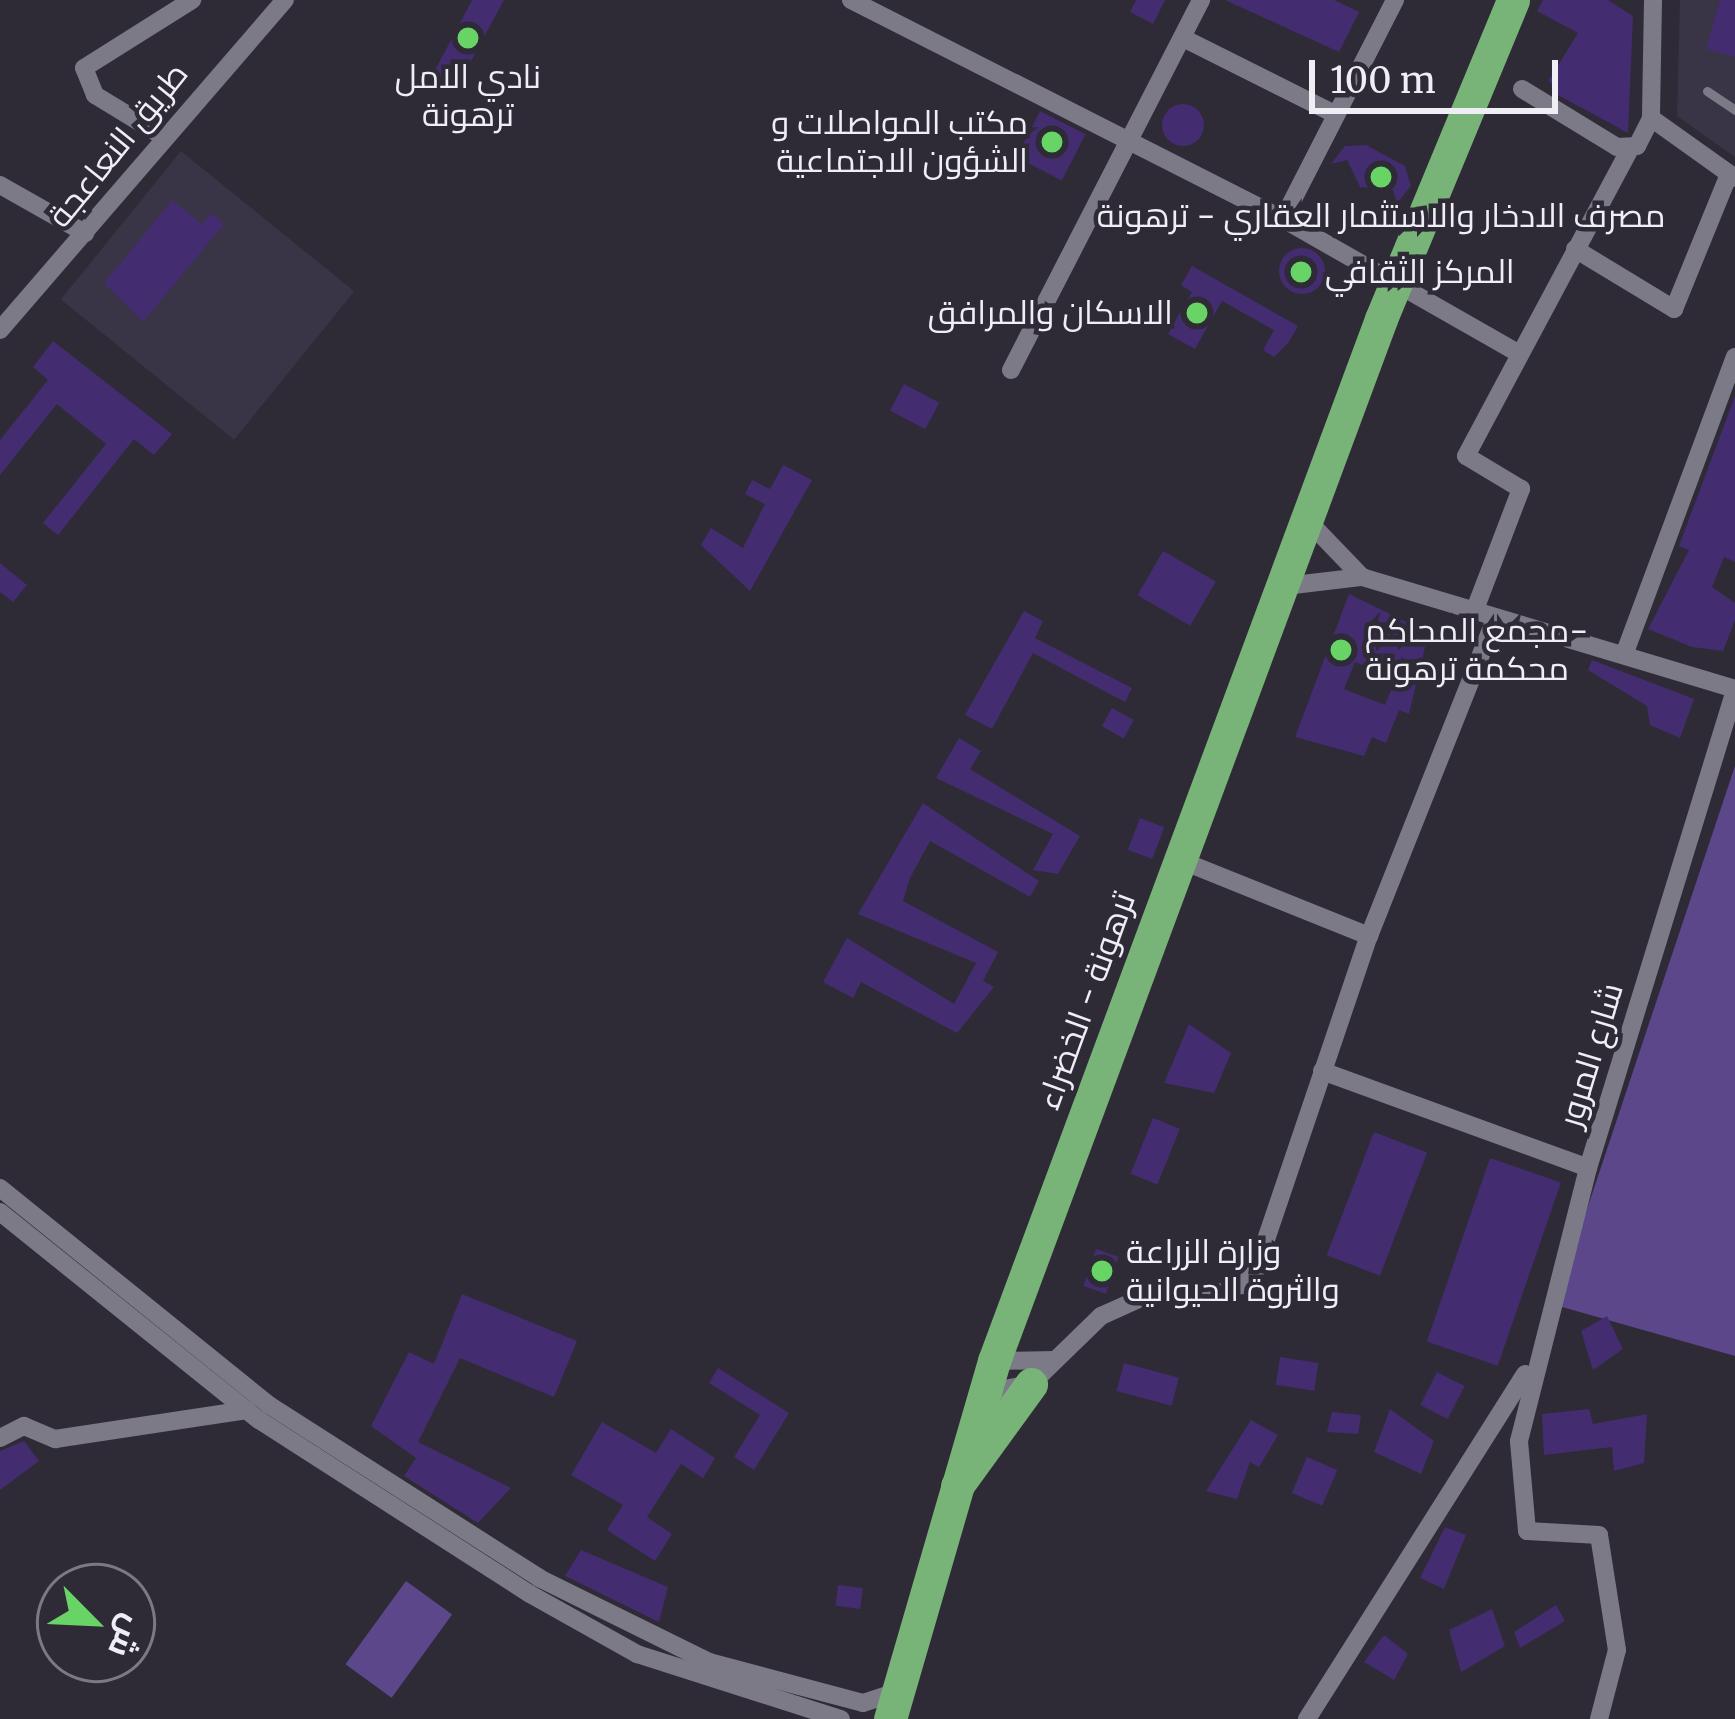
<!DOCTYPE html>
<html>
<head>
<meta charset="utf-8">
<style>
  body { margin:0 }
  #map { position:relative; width:1735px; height:1719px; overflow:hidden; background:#2e2b37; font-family:Merriweather,Cairo,serif }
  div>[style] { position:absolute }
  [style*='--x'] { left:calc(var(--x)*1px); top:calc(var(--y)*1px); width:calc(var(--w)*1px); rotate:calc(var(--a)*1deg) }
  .built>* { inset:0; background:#393446; transform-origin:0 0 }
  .green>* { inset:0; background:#5c478b; transform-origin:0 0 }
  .building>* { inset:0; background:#432c70; transform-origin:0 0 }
  .round { border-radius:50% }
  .service>* { height:9px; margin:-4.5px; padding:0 4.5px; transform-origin:4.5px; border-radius:4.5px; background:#7d7a88 }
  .minor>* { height:18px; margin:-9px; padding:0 9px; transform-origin:9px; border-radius:9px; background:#7d7a88 }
  .trunk>* { height:33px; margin:-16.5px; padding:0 16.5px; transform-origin:16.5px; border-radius:16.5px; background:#78b478 }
  .dots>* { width:33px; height:33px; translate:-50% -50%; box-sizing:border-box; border:6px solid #2e2b37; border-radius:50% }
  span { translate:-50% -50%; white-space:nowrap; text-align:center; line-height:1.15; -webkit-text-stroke:9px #2e2b37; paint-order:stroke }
  .poi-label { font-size:33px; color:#efeef5 }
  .right { translate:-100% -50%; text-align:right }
  .left { translate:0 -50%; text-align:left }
  .street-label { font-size:33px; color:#efeef5 }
  .north { position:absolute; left:36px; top:1563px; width:120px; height:120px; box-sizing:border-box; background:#2e2b37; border:3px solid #7b7983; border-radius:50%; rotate:114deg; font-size:33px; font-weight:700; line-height:48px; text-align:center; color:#efeef5 }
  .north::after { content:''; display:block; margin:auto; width:42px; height:54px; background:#67d465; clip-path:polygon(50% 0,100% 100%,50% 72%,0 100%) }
  .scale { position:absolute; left:1309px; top:60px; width:249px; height:54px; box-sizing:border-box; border:6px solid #efeef5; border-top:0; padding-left:15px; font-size:36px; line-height:42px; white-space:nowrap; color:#efeef5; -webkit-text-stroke:9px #2e2b37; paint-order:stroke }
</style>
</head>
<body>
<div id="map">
  <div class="built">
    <i style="clip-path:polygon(1680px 0,1735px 0,1735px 157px,1677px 116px)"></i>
    <i style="left:181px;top:151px;width:223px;height:191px;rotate:39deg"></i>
  </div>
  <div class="green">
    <i style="clip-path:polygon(1735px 766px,1735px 1356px,1555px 1305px)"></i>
    <i style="left:406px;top:1581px;width:57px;height:103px;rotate:36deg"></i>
  </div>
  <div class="building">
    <i style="clip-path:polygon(472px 0,504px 0,456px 89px,432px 76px)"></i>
    <i style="clip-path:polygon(1136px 0,1165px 0,1153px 24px,1130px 12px)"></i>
    <i style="clip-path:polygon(1225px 0,1334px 0,1359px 12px,1339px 52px)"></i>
    <i style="clip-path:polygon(1543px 0,1608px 0,1633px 16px,1628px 133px,1558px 95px,1549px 80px,1578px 33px,1537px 11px)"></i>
    <i style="clip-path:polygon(1720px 0,1735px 0,1735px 57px,1706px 49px)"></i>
    <i class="round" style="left:1162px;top:104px;width:42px;height:42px"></i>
    <i style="left:1040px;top:111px;width:51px;height:52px;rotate:27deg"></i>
    <i style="clip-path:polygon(1366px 145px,1405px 166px,1411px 186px,1397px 203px,1393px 190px,1360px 187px,1347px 160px,1331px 164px,1345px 146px)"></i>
    <i style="clip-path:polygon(172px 200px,202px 224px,211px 213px,224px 224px,143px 322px,104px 283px)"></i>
    <i class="round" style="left:1279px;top:248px;width:46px;height:46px"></i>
    <i style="clip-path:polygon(1192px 266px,1298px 326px,1288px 343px,1274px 357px,1263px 350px,1274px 330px,1222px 301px,1195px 349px,1168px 334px,1192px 292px,1181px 285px)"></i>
    <i style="clip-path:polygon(53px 341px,172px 434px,154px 455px,134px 439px,58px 535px,43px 523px,106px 444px,57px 404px,0 475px,0 440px,48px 380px,33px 367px)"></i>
    <i style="left:904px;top:384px;width:40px;height:30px;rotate:28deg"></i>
    <i style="clip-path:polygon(1735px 396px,1735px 562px,1724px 557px,1712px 587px,1735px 603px,1735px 620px,1723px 651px,1692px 647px,1648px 629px,1689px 550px,1679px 546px)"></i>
    <i style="clip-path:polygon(783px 465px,812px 480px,750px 591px,701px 545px,711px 528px,743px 548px,765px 504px,745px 494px,752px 480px,770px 489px)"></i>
    <i style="left:1163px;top:551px;width:61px;height:51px;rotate:30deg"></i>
    <i style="clip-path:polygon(0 563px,27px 585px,13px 602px,0 592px)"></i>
    <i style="clip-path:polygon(evenodd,1349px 594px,1419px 628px,1415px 639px,1426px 643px,1409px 714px,1399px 710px,1386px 743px,1372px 737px,1364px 756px,1295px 737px,1349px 594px,1355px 662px,1396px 678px,1385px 705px,1344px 689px,1355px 662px)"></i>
    <i style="clip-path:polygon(1024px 611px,1043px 621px,1035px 638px,1132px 688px,1125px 702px,1033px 653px,992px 729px,965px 715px)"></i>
    <i style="clip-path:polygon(1592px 660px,1694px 699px,1680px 738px,1650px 725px,1647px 706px,1588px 670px)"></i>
    <i style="left:1112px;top:708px;width:25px;height:21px;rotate:29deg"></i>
    <i style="clip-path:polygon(959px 738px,981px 751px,970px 769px,1080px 836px,1058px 874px,1033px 870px,1053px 834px,936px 778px)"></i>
    <i style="clip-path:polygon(923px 803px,1039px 881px,1030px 897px,930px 841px,910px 878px,903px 901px,998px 952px,983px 981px,994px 987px,957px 1033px,861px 982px,853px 998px,823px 982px,847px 938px,954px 1004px,976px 963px,858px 914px)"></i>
    <i style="left:1140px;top:818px;width:26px;height:34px;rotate:21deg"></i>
    <i style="clip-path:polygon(1189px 1024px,1231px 1053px,1214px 1093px,1164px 1083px)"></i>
    <i style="left:1153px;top:1118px;width:29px;height:60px;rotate:22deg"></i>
    <i style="left:1374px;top:1132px;width:57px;height:132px;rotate:21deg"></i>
    <i style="left:1490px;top:1158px;width:75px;height:194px;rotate:19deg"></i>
    <i style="left:1096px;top:1249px;width:24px;height:39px;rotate:19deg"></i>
    <i style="clip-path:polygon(462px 1294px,577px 1341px,554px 1397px,460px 1358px,418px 1442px,511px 1488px,478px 1523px,404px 1476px,416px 1458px,371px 1426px,409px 1352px,434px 1364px)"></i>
    <i style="clip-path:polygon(1607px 1316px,1623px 1349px,1593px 1370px,1581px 1331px)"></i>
    <i style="left:1280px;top:1357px;width:39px;height:28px;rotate:9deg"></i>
    <i style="left:1124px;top:1363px;width:57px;height:29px;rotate:15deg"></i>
    <i style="clip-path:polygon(718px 1368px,789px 1413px,754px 1470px,734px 1457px,760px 1415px,709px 1383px)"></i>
    <i style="left:1437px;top:1372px;width:31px;height:37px;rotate:27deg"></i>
    <i style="clip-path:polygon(1390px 1409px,1434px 1441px,1421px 1474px,1374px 1452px)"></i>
    <i style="clip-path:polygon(1589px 1409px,1593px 1424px,1647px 1414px,1644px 1463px,1614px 1471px,1612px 1447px,1544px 1455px,1542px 1414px)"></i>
    <i style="clip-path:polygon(1332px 1412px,1361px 1415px,1358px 1434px,1327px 1432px)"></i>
    <i style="clip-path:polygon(1251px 1420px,1278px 1435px,1259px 1467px,1250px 1462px,1237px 1499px,1206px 1491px)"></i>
    <i style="clip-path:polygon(602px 1422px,656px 1453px,671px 1429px,715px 1458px,703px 1478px,681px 1464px,647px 1517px,672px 1534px,655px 1561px,607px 1530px,623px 1505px,571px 1475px)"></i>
    <i style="clip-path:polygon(24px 1441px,39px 1461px,0 1490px,0 1451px)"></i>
    <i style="left:1307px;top:1457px;width:33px;height:39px;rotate:23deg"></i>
    <i style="clip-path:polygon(1445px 1527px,1466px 1535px,1444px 1589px,1420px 1578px)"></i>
    <i style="clip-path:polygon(581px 1550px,668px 1587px,659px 1622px,565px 1576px)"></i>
    <i style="left:838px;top:1585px;width:25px;height:21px;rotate:7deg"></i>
    <i style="clip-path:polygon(1556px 1605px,1565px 1621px,1520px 1648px,1514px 1632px)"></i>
    <i style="clip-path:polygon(1492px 1609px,1505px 1646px,1461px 1672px,1449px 1630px)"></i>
    <i style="clip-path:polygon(1384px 1635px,1408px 1654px,1394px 1680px,1364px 1662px)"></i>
  </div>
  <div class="service">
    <i style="--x:1707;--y:91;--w:34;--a:34"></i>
  </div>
  <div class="minor">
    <i style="--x:851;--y:0;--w:484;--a:26.9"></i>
    <i style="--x:1283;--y:219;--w:271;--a:29.7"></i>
    <i style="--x:1653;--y:0;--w:118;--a:91"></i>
    <i style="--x:1651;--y:118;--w:103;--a:35.5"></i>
    <i style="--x:1183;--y:38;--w:168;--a:26.6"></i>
    <i style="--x:1522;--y:89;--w:111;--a:31.4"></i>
    <i style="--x:1617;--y:147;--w:20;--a:-3"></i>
    <i style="--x:1637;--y:146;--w:31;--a:-63"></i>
    <i style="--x:164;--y:137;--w:81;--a:-148.7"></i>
    <i style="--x:95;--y:95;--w:29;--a:-112"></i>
    <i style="--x:84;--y:68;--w:128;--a:-32.2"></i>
    <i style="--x:0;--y:185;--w:98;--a:29.5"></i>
    <i style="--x:1283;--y:219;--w:246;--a:-62.9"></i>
    <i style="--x:1575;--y:249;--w:116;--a:31.2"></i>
    <i style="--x:1674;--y:309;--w:146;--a:-67.8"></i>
    <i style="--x:0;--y:330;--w:436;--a:-49.2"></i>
    <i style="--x:1011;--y:370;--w:416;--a:-62.8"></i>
    <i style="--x:1309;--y:522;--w:76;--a:46.1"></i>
    <i style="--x:1285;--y:586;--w:78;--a:-6.7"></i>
    <i style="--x:1362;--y:577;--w:389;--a:16.7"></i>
    <i style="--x:1474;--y:612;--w:132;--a:-69.1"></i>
    <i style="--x:1521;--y:489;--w:64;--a:-149"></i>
    <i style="--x:1466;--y:456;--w:348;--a:-61.9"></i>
    <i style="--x:1624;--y:655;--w:318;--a:-69.6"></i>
    <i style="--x:1180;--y:860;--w:204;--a:21.9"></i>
    <i style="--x:1322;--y:1071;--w:283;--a:20"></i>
    <i style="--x:0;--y:1188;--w:346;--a:38.9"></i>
    <i style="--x:269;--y:1405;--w:321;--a:32.6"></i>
    <i style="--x:539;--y:1578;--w:190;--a:26.3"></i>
    <i style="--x:709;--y:1662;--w:159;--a:14.9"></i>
    <i style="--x:863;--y:1703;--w:35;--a:-18"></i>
    <i style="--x:0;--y:1212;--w:332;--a:38.8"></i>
    <i style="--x:259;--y:1420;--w:322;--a:32.7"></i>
    <i style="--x:530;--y:1594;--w:123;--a:29.3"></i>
    <i style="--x:637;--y:1654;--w:214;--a:17.7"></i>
    <i style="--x:994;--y:1361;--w:61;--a:-0.9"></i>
    <i style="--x:983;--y:1393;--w:49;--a:-10.6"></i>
    <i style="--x:1031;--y:1384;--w:98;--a:-44.2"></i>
    <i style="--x:1101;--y:1316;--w:54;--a:-24.2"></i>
    <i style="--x:1150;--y:1294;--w:82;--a:-1.4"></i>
    <i style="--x:1232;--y:1292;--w:28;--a:-38"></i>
    <i style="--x:1254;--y:1275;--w:358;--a:-71.3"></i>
    <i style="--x:1369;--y:936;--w:341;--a:-68.3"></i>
    <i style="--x:0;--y:1438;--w:27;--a:-27"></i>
    <i style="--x:24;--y:1426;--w:34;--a:23"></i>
    <i style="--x:55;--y:1439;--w:194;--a:-8.6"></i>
    <i style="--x:1307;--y:1719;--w:408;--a:-57.7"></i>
    <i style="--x:1599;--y:1719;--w:71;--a:-75.4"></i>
    <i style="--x:1617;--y:1650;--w:116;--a:-98.9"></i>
    <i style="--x:1599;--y:1535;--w:72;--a:-176.8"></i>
    <i style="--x:1527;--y:1531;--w:90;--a:-95.1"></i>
    <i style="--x:1519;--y:1441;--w:282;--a:-75.8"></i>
    <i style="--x:1588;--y:1168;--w:499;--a:-72.9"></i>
  </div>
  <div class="trunk">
    <i style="--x:957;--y:1486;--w:126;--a:-54"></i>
    <i style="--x:890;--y:1719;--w:373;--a:-73.8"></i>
    <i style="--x:994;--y:1361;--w:1112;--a:-69.62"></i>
    <i style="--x:1381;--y:319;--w:345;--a:-67.5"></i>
  </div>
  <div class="dots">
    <i style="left:468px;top:38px;background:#67d465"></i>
    <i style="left:1052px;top:142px;background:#67d465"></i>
    <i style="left:1381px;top:177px;background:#67d465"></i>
    <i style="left:1301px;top:272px;background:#67d465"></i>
    <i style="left:1197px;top:313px;background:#67d465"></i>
    <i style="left:1341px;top:650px;background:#67d465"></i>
    <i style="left:1102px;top:1271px;background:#67d465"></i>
  </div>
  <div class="poi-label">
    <span style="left:468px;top:96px">نادي الامل<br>ترهونة</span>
    <span class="right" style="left:1028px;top:142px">مكتب المواصلات و<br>الشؤون الاجتماعية</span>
    <span style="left:1381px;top:216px">مصرف الادخار والاستثمار العقاري - ترهونة</span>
    <span class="left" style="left:1325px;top:272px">المركز الثقافي</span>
    <span class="right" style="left:1173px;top:313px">الاسكان والمرافق</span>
    <span class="left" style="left:1365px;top:650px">مجمع المحاكم-<br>محكمة ترهونة</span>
    <span class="left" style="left:1126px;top:1271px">وزارة الزراعة<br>والثروة الحيوانية</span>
  </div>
  <div class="street-label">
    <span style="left:118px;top:145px;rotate:-51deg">طريق النعاعجة</span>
    <span style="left:1086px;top:1001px;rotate:-70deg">ترهونة - الخضراء</span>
    <span style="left:1591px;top:1055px;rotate:-73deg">شارع المرور</span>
  </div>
  <div class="north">ش</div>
  <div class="scale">100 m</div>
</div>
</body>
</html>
